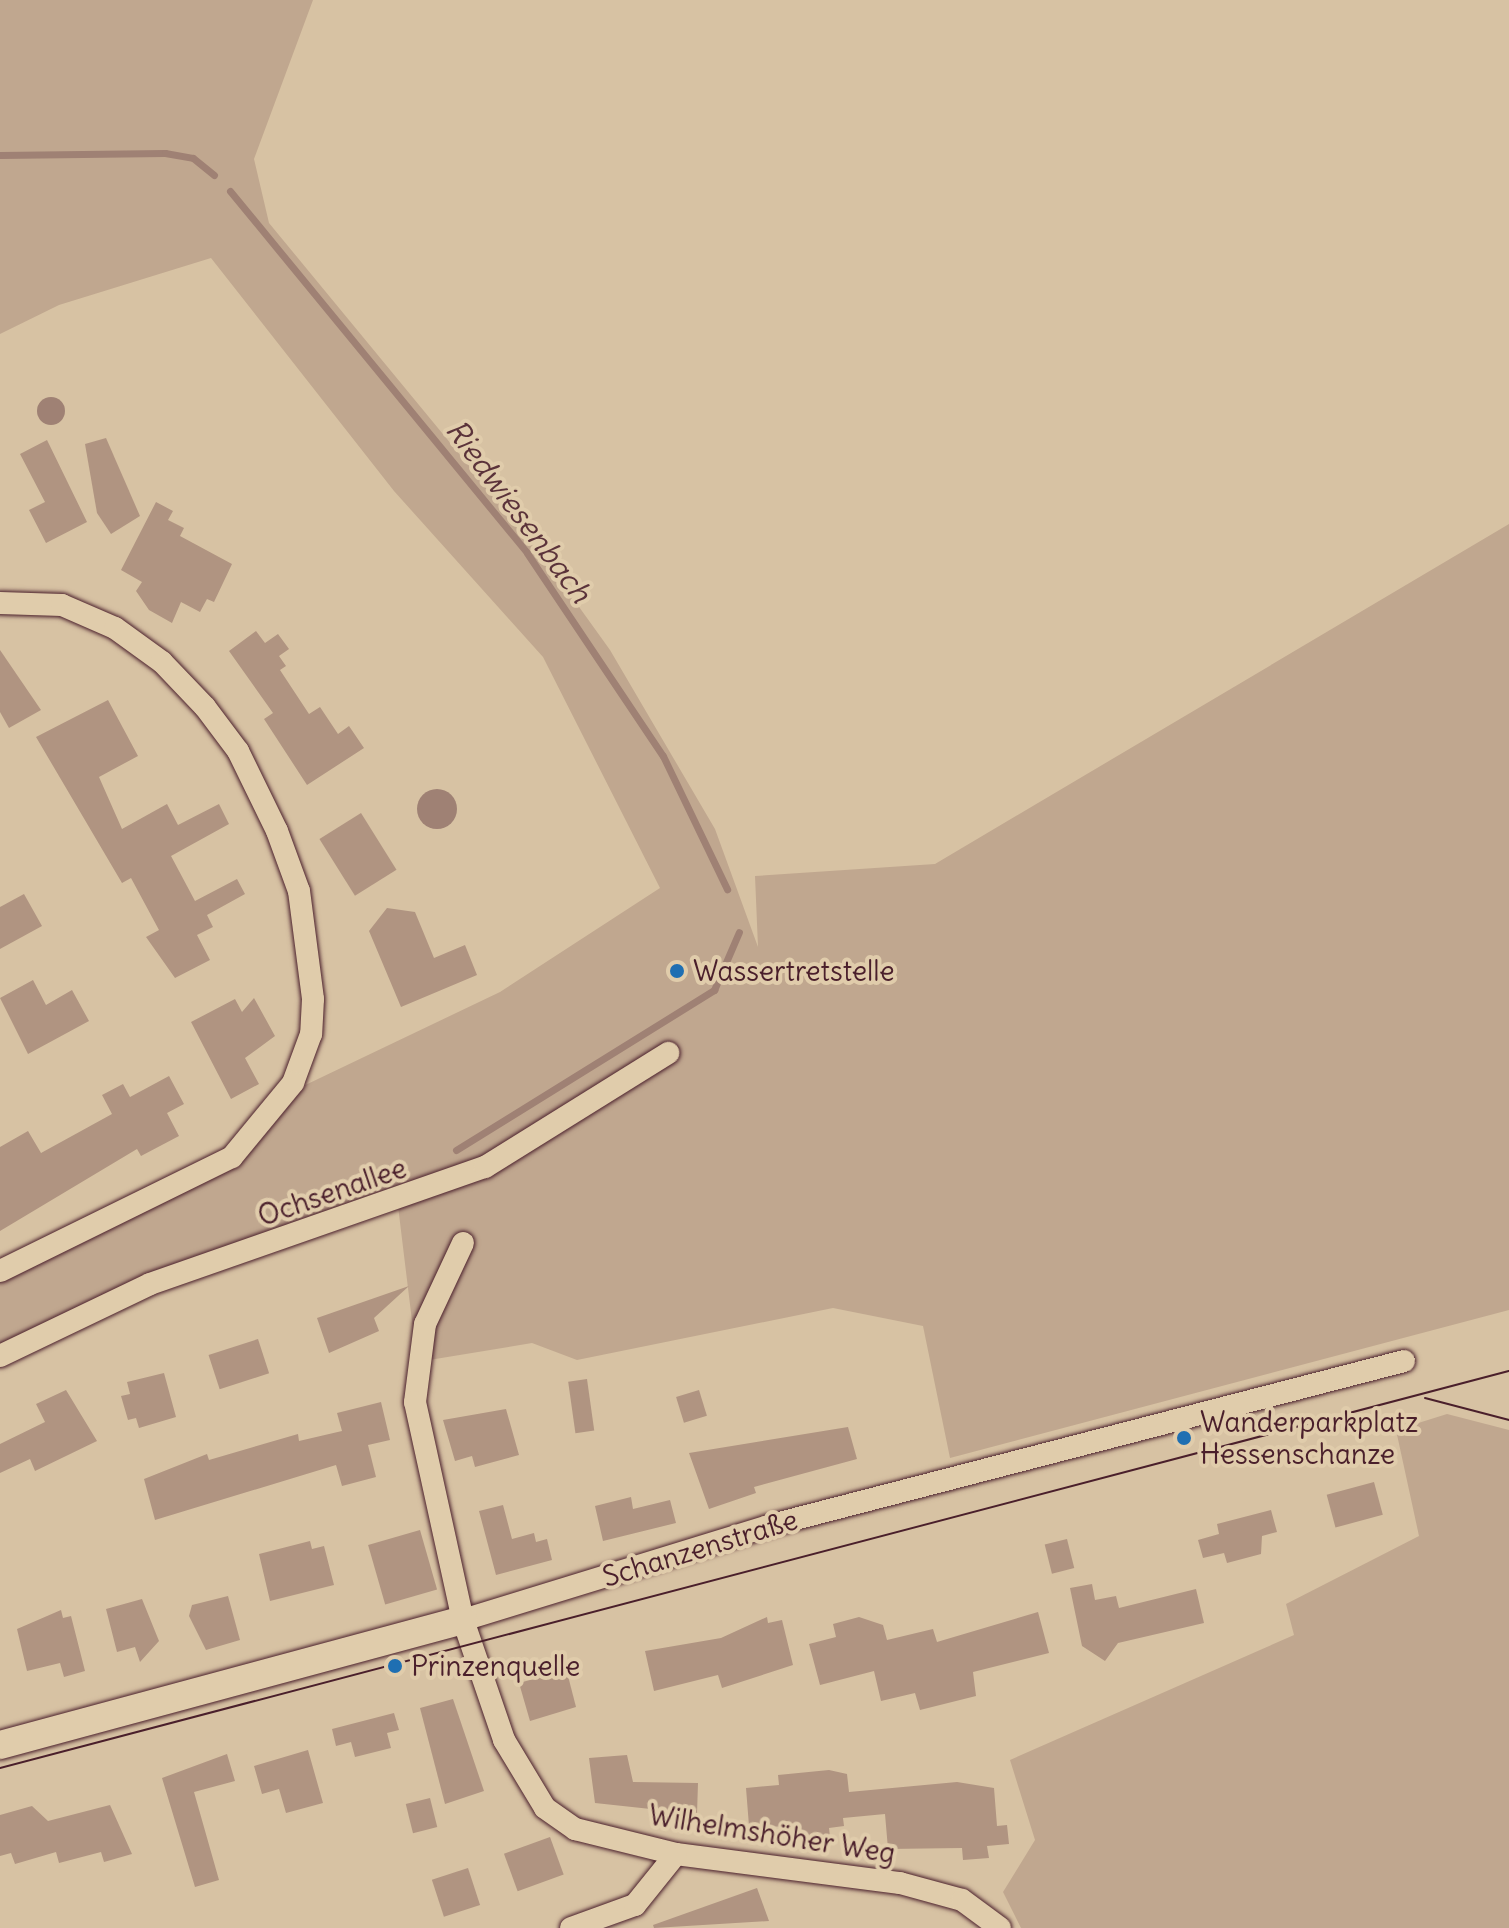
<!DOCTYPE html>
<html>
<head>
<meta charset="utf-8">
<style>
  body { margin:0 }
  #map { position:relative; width:1509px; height:1928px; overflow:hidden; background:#d7c2a3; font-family:Delius,sans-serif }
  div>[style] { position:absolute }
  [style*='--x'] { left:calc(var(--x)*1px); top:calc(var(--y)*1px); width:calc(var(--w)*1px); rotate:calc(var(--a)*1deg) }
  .green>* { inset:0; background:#c0a78f }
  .water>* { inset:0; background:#9f8174 }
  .round { border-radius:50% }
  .stream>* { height:7px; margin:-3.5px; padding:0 3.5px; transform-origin:3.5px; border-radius:3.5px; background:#9f8174 }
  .building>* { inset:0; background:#b09481; transform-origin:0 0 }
  .roads { filter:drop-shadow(0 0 2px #4a1f2b) drop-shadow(0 0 2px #4a1f2b) }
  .minor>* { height:22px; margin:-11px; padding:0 11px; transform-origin:11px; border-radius:11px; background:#e0ccab }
  .tertiary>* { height:28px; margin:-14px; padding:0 14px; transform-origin:14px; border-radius:14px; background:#e0ccab }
  .tram>* { height:2px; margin:-1px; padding:0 1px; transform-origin:1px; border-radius:1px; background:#4a1f2b }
  .dots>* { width:22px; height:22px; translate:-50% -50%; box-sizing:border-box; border:4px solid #e0ccab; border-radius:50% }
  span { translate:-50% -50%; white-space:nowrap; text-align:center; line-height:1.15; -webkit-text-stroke:8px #e0ccab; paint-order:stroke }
  .poi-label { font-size:28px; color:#4a1f2b }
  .left { translate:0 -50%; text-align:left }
  .street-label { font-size:28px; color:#4a1f2b }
  .water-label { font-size:30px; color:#5b333a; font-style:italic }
</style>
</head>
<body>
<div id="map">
  <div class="green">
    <i style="clip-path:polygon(0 0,313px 0,254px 159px,269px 223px,536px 547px,610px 650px,715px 829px,758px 947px,755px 876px,935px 864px,1509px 524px,1509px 1310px,950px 1458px,923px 1326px,833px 1308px,577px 1360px,532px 1343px,417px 1362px,398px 1206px,0 1348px,0 1279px,237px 1164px,297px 1089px,500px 992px,660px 888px,543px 657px,394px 491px,211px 258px,59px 305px,0 334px)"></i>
    <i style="clip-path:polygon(1447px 1414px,1509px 1430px,1509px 1928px,1021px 1928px,1003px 1892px,1035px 1840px,1010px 1760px,1294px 1635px,1286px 1604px,1419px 1536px,1396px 1430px)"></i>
  </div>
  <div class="water">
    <i class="round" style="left:37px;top:397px;width:28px;height:28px"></i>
    <i class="round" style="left:417px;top:789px;width:40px;height:40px"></i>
  </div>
  <div class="stream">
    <i style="--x:0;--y:155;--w:165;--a:-0.7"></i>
    <i style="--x:165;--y:153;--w:28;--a:10"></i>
    <i style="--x:193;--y:158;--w:27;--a:39"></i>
    <i style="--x:230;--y:191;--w:468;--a:50.6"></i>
    <i style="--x:527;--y:553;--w:244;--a:56.2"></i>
    <i style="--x:663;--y:756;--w:148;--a:64.3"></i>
    <i style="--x:456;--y:1150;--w:304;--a:-31.8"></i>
    <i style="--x:714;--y:990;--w:63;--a:-66.7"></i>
  </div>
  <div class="building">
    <i style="clip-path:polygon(106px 438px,140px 516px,111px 534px,97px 513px,85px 444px)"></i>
    <i style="clip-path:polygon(47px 440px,87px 522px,46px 543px,29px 510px,45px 502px,20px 454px)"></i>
    <i style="clip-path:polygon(156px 502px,173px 511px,168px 520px,184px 528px,180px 536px,232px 564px,214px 602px,207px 599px,200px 612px,181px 602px,172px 623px,149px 610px,136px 591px,142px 582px,121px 570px)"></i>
    <i style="clip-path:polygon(256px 631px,265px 643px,278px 634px,289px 649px,279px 656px,286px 666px,280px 670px,309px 714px,320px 707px,338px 734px,349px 726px,364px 748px,307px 785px,264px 719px,273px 713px,229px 651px)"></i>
    <i style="clip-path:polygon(0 650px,41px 710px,9px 728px,0 712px)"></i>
    <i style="clip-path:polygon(108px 700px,138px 756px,99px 777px,122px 829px,167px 804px,178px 825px,219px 804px,229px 824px,171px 856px,195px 901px,237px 879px,245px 894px,207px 915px,213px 927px,197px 935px,210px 960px,175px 978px,146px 937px,159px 930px,131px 878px,122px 883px,36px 737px)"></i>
    <i style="left:361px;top:813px;width:67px;height:49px;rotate:58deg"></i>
    <i style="clip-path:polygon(24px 894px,42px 926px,0 949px,0 907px)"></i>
    <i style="clip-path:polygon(387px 908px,415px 912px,434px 958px,465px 945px,477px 975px,401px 1007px,369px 931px)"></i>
    <i style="clip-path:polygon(33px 980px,46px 1005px,72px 990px,89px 1021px,28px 1054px,0 998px)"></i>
    <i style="clip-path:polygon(254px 998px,275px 1036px,245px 1058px,259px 1084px,231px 1099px,191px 1022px,235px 999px,242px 1012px)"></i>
    <i style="clip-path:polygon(169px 1076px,184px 1104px,167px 1113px,179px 1136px,141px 1156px,137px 1149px,0 1231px,0 1147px,28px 1131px,41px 1153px,112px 1114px,102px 1095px,123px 1084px,130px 1097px)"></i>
    <i style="clip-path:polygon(409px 1286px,374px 1318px,379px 1331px,329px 1353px,317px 1318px)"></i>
    <i style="left:258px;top:1339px;width:36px;height:52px;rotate:72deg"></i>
    <i style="clip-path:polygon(164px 1373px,176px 1417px,139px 1428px,136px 1418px,128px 1420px,121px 1396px,130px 1394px,127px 1382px)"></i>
    <i style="left:587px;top:1379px;width:52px;height:19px;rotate:82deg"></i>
    <i style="clip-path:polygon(66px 1390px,97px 1441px,35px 1471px,30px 1459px,0 1473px,0 1444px,45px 1422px,36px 1404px)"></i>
    <i style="left:699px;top:1390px;width:27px;height:24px;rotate:73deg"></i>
    <i style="clip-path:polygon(381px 1402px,390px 1440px,368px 1445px,376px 1477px,342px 1486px,336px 1465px,155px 1520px,144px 1479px,207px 1454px,209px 1460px,298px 1434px,299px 1441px,342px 1431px,337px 1413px)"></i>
    <i style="clip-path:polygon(506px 1409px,519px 1455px,475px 1467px,472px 1456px,455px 1461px,443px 1420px)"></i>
    <i style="clip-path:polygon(848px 1427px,857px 1459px,754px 1487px,756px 1493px,709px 1509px,689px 1453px)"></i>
    <i style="left:1374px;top:1482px;width:34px;height:49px;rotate:75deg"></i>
    <i style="clip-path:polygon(631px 1497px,633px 1509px,670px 1500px,676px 1523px,603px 1541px,595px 1506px)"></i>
    <i style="clip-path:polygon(503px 1505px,512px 1539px,534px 1533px,536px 1542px,547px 1539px,552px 1560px,496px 1575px,479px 1511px)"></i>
    <i style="clip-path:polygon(1271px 1510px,1277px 1532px,1262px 1536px,1261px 1554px,1227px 1563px,1224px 1553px,1203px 1558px,1198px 1540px,1219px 1534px,1217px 1524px)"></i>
    <i style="left:420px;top:1530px;width:62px;height:54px;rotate:74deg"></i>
    <i style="left:1067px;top:1539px;width:30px;height:23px;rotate:76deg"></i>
    <i style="clip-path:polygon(310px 1541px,312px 1549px,324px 1546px,334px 1585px,270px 1601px,259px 1554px)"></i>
    <i style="clip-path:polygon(1092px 1584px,1095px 1600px,1116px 1596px,1119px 1608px,1196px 1589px,1204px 1623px,1118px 1643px,1105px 1661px,1082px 1646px,1070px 1588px)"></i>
    <i style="clip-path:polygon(228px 1596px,240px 1640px,206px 1650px,189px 1616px,192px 1605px)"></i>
    <i style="clip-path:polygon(142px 1599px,159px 1641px,140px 1662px,135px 1647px,117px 1652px,106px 1609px)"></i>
    <i style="clip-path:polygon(61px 1610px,63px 1618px,71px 1616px,85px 1671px,64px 1677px,60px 1663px,27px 1671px,17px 1629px)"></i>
    <i style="clip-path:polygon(1038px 1612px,1049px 1653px,973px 1672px,976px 1696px,920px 1710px,915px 1693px,881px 1701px,874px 1671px,820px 1685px,809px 1644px,836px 1637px,833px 1624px,859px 1617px,883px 1625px,887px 1640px,933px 1629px,937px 1642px)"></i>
    <i style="clip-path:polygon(767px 1617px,768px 1623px,782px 1620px,793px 1665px,722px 1688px,718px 1675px,654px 1691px,645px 1651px,721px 1638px)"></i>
    <i style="clip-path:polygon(559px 1672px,568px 1676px,576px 1707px,530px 1721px,519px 1683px)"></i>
    <i style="clip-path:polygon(453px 1699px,484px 1791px,445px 1804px,420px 1708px)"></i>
    <i style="clip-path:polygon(394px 1713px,399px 1730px,387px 1733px,391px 1748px,355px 1757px,351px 1742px,336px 1746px,332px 1729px)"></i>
    <i style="clip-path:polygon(308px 1750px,323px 1803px,286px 1813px,279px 1789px,262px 1794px,254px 1766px)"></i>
    <i style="clip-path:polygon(227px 1754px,235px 1781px,194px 1792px,219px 1880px,195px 1887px,162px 1778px)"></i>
    <i style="clip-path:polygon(627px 1755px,633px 1782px,698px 1783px,697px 1814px,595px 1803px,589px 1758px)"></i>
    <i style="clip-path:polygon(829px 1770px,847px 1774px,849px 1792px,957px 1782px,994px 1788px,997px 1826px,1007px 1825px,1009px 1844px,987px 1846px,989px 1858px,963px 1860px,962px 1848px,888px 1849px,885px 1814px,843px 1818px,844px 1826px,829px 1828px,830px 1837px,802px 1839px,801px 1827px,749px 1826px,746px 1788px,779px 1785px,778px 1775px)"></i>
    <i style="left:430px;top:1798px;width:30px;height:25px;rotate:76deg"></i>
    <i style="clip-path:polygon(110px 1805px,132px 1854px,104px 1862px,101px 1852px,59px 1863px,56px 1852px,15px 1864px,11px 1853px,0 1856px,0 1815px,32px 1806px,48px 1821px)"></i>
    <i style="left:550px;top:1837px;width:40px;height:49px;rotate:70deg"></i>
    <i style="left:468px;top:1868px;width:39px;height:38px;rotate:72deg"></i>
    <i style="clip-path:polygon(757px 1888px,769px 1921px,654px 1928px,653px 1925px)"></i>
  </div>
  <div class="roads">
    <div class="minor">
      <i style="--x:0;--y:603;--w:62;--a:1.8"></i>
      <i style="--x:62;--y:605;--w:58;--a:23.5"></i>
      <i style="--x:115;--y:628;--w:58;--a:35.9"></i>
      <i style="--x:162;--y:662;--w:62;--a:46.3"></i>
      <i style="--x:205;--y:707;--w:55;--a:53.1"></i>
      <i style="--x:238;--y:751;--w:89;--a:64"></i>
      <i style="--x:277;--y:831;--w:64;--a:69.9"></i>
      <i style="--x:299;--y:891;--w:109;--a:82.6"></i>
      <i style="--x:313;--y:999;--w:35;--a:93"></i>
      <i style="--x:311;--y:1034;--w:52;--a:110.2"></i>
      <i style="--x:293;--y:1083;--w:96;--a:129.5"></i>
      <i style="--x:232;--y:1157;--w:258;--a:153.8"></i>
      <i style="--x:463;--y:1243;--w:89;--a:115.1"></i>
      <i style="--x:425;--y:1324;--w:79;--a:97.3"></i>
      <i style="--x:415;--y:1402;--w:223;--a:77.6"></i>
      <i style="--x:463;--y:1620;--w:127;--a:71.1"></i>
      <i style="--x:504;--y:1740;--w:79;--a:58.9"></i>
      <i style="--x:545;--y:1808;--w:37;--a:35"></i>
      <i style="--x:575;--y:1829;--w:104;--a:13.9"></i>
      <i style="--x:676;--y:1854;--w:226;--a:7.4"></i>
      <i style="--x:900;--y:1883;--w:64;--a:15.3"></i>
      <i style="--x:962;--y:1900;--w:47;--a:36.4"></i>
      <i style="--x:0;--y:1356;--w:166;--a:-25.6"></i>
      <i style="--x:150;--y:1284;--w:355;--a:-19.3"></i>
      <i style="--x:485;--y:1167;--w:216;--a:-31.9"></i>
      <i style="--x:463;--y:1620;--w:319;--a:-17.1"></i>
      <i style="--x:768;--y:1526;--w:657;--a:-14.54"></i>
      <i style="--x:571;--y:1928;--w:68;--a:-19.8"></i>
      <i style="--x:635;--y:1905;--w:65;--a:-51.2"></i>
    </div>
    <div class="tertiary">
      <i style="--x:0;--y:1745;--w:480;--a:-15.1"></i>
    </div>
  </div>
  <div class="tram">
    <i style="--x:1425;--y:1398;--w:87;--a:14.7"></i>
    <i style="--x:0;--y:1768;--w:1560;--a:-14.74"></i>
  </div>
  <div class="dots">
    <i style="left:677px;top:971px;background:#1f6fb2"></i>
    <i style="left:1184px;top:1438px;background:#1f6fb2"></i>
    <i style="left:395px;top:1666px;background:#1f6fb2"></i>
  </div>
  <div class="poi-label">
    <span class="left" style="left:693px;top:971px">Wassertretstelle</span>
    <span class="left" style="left:1200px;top:1438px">Wanderparkplatz<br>Hessenschanze</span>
    <span class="left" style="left:411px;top:1666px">Prinzenquelle</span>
  </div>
  <div class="street-label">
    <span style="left:332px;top:1192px;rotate:-19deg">Ochsenallee</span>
    <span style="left:700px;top:1548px;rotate:-17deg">Schanzenstraße</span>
    <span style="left:772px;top:1834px;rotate:9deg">Wilhelmshöher Weg</span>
  </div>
  <div class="water-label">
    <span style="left:519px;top:511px;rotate:53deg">Riedwiesenbach</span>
  </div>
</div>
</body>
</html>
